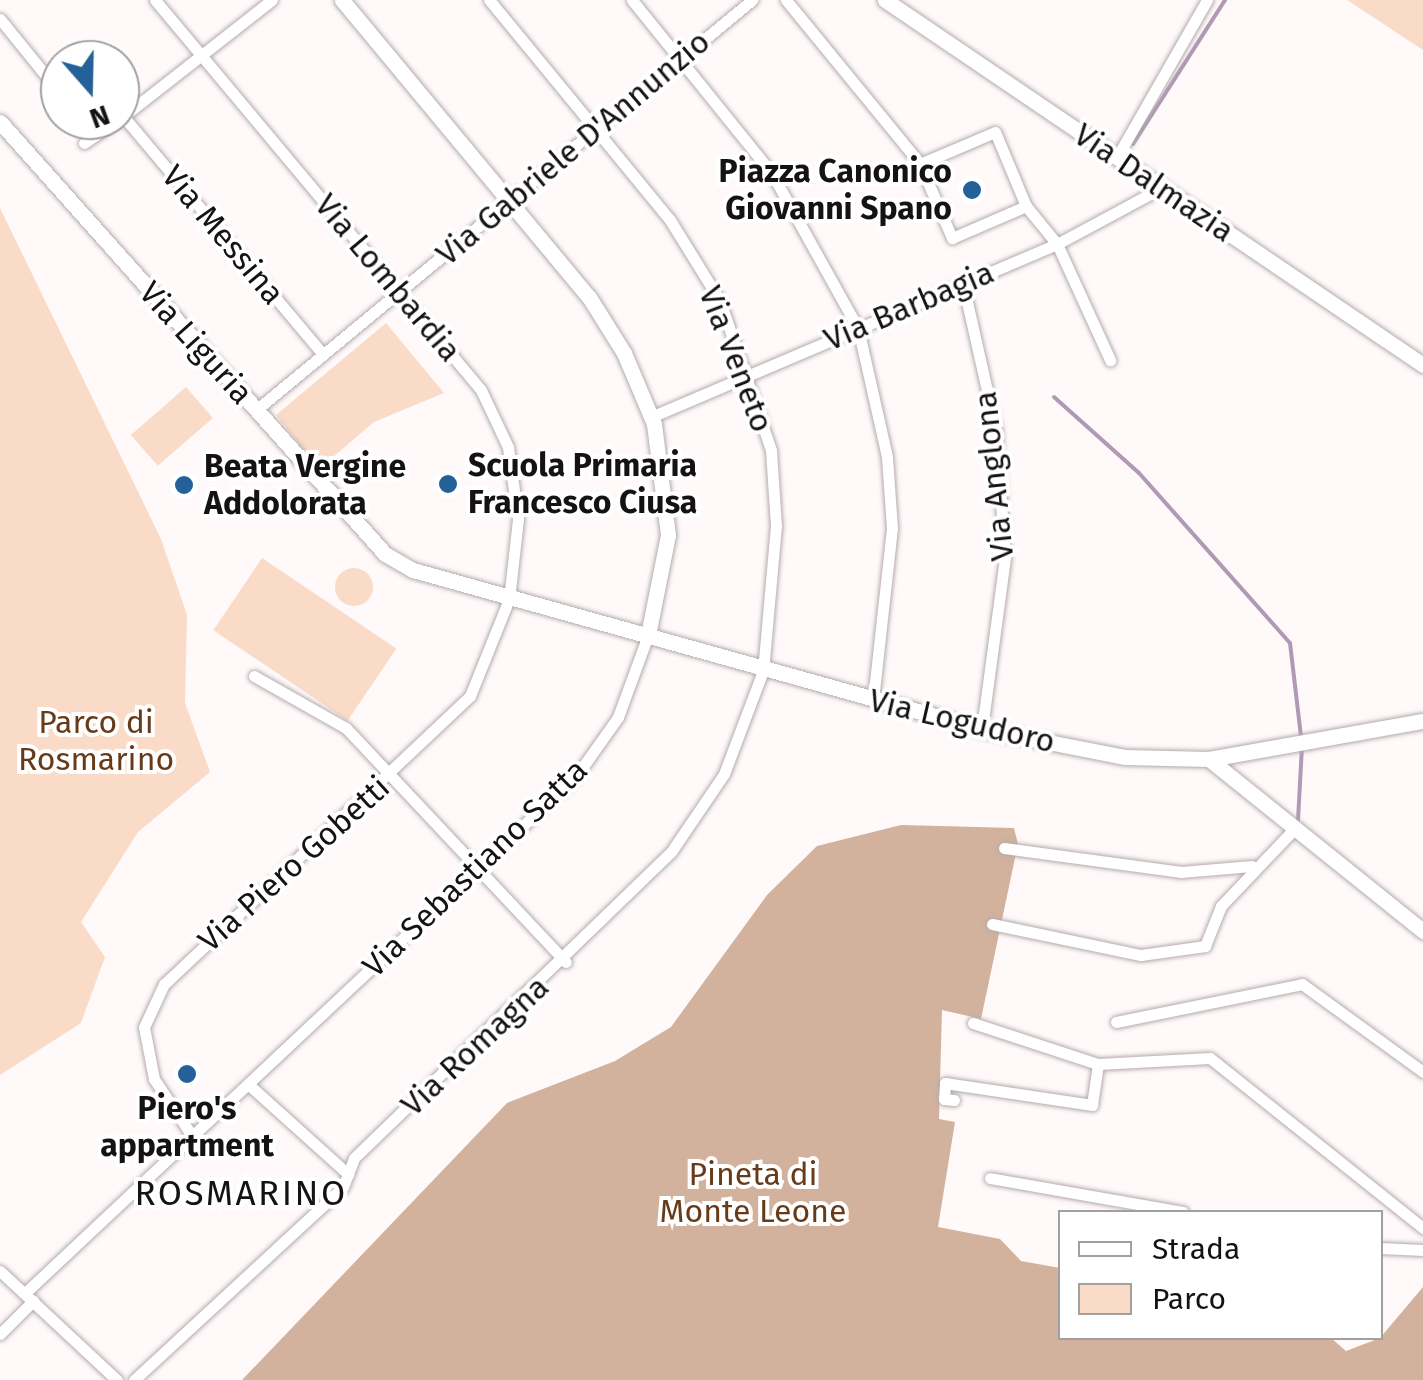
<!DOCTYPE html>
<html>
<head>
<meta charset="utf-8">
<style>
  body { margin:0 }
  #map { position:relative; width:1423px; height:1380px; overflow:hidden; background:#fff9fa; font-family:"Fira Sans",sans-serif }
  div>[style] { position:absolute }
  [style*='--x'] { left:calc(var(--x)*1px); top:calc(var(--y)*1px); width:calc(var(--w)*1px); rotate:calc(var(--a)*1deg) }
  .green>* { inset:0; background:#fadbc8; transform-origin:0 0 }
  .round { border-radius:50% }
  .forest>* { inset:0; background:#d2b29d }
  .stream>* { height:4px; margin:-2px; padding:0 2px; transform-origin:2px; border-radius:2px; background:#b099b5 }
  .roads { filter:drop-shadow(0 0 2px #b4abac) drop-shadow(0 0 2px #b4abac) }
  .street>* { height:11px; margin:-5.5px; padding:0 5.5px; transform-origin:5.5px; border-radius:5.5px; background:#fff }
  .secondary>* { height:15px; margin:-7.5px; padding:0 7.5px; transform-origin:7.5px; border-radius:7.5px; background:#fff }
  .dots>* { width:28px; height:28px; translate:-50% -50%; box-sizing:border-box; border:5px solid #fff; border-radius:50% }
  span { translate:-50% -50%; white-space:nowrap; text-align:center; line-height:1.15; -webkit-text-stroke:8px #fff; paint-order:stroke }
  .street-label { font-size:32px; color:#151213 }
  .poi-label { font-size:32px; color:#151213; font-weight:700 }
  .right { translate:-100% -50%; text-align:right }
  .left { translate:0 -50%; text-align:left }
  .park-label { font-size:32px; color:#673b1a }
  .neighbourhood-label { font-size:35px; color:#151213; letter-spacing:2.5px }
  .legend { position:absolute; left:1058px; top:1210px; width:325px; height:130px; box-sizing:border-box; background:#fff; border:2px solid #a1a0a1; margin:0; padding:12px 18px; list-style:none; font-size:30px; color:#151213 }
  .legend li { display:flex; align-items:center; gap:20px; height:50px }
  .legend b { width:50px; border:2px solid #a1a0a1 }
  .north { position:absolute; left:40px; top:40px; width:100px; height:100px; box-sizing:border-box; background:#fff; border:2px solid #a1a0a1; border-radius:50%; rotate:160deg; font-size:28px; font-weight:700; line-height:40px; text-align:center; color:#151213 }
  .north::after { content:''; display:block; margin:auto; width:35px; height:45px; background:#236198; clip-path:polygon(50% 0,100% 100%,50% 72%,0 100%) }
</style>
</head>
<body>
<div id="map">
  <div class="green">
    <i style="clip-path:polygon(1347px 0,1423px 0,1423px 50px)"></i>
    <i style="clip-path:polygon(0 208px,161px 539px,187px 615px,185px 703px,210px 772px,138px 832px,81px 922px,105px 957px,81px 1023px,0 1075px)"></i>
    <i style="clip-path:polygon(386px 323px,444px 393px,374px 422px,319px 469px,276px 415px)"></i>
    <i style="left:186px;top:387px;width:41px;height:73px;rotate:49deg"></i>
    <i style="left:262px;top:558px;width:162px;height:87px;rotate:34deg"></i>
    <i class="round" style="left:335px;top:568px;width:38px;height:38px"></i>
  </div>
  <div class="forest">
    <i style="clip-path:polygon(901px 825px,1014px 828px,1018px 844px,981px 1019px,942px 1010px,939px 1119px,955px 1122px,938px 1227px,1000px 1239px,1021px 1261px,1060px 1268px,1060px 1338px,1331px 1338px,1346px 1351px,1380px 1338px,1423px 1287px,1423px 1380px,242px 1380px,507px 1103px,615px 1061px,671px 1027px,767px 895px,817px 846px)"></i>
  </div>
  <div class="stream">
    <i style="--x:1133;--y:144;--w:171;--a:-57.4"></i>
    <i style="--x:1054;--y:397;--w:114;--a:41.8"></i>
    <i style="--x:1139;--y:473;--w:227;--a:48.4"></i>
    <i style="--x:1290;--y:643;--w:94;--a:83.3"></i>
    <i style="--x:1298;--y:820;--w:74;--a:-86.9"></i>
  </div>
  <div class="roads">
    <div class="street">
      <i style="--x:155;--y:0;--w:508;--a:50.11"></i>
      <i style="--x:481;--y:390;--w:63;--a:64.7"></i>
      <i style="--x:508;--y:447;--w:73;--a:82.1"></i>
      <i style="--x:518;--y:519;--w:81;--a:96.4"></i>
      <i style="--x:509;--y:599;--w:105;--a:111.9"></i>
      <i style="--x:470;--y:696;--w:420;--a:136.7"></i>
      <i style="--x:164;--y:984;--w:47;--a:114.9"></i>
      <i style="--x:144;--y:1027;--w:53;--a:79.1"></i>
      <i style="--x:154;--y:1079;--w:70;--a:56.1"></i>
      <i style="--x:632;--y:0;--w:221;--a:51.1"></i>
      <i style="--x:771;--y:172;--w:179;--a:60.9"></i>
      <i style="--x:858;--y:328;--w:132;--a:77.3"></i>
      <i style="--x:887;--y:457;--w:71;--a:86"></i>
      <i style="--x:892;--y:528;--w:173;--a:96.3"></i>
      <i style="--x:786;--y:0;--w:212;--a:50.7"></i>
      <i style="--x:920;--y:164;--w:81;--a:66.6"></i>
      <i style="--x:952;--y:238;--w:81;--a:-23.4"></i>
      <i style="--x:1026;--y:206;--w:80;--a:-112.7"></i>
      <i style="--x:995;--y:132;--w:82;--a:156.9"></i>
      <i style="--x:0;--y:19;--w:95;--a:51"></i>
      <i style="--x:123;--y:116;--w:311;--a:50"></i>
      <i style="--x:120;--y:119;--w:193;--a:-38.1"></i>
      <i style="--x:82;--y:120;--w:20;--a:53"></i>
      <i style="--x:84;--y:143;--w:41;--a:-34.1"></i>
      <i style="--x:1117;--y:157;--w:181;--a:-60.2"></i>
      <i style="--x:1026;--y:206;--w:49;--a:50.8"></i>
      <i style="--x:1057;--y:244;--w:128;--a:65.4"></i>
      <i style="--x:963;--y:284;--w:150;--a:77.3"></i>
      <i style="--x:996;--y:430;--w:128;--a:86"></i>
      <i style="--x:1005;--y:558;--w:173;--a:97.7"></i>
      <i style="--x:256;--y:410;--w:644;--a:-39.58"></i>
      <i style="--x:651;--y:417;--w:441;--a:-23.1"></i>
      <i style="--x:1057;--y:244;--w:120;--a:-28.3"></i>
      <i style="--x:254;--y:676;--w:106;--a:29.5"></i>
      <i style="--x:346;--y:728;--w:321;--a:46.8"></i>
      <i style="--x:1004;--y:848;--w:179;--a:7.7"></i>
      <i style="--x:1181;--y:872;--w:71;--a:-4.8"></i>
      <i style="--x:992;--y:924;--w:152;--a:11.8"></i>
      <i style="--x:1141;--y:955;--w:65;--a:-8"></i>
      <i style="--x:1205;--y:946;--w:43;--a:-68.2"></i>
      <i style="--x:1221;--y:906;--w:105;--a:-46.5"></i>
      <i style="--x:1116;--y:1022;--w:190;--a:-11.5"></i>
      <i style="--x:1302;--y:984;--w:150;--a:36"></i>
      <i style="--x:973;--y:1023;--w:132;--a:18.2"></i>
      <i style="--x:1098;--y:1064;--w:112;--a:-3.1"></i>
      <i style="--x:1210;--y:1058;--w:273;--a:38.6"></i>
      <i style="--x:248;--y:1084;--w:135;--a:42"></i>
      <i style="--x:954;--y:1100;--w:10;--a:-174"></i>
      <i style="--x:944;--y:1099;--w:16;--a:-86"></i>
      <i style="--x:945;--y:1083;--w:149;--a:8.5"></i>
      <i style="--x:1092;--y:1105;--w:41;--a:-81.7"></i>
      <i style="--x:990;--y:1178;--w:196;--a:10"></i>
      <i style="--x:1380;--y:1248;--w:43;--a:2.7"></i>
      <i style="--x:0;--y:1271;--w:160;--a:43"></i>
      <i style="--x:25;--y:1293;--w:757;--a:-43.18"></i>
      <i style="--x:577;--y:775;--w:71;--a:-54.7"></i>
      <i style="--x:618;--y:717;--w:87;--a:-69.9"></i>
      <i style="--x:0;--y:1334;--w:47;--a:-45"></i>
      <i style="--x:134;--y:1380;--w:284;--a:-42.7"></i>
      <i style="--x:343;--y:1187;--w:31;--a:-69"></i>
      <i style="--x:354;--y:1158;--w:441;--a:-44"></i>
      <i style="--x:671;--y:852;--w:94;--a:-55.8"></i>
      <i style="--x:724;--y:774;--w:110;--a:-69.3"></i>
      <i style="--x:763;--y:671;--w:146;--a:-84.9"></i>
      <i style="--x:776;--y:526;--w:76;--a:-93.8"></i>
      <i style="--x:771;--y:450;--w:157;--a:-108.9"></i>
      <i style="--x:720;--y:301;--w:95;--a:-121.7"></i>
      <i style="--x:670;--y:220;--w:285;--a:-129.4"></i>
    </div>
    <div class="secondary">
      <i style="--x:342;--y:0;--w:386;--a:50.3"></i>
      <i style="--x:589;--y:297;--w:66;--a:58"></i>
      <i style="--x:624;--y:353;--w:77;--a:67.1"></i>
      <i style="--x:654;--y:424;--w:112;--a:82.8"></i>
      <i style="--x:668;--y:535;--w:102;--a:101.3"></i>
      <i style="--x:885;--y:0;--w:650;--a:34.15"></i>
      <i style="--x:0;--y:122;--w:579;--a:48.29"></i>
      <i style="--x:385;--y:554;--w:32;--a:30"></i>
      <i style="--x:413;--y:570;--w:591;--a:15.61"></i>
      <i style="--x:982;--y:729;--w:146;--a:11.1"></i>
      <i style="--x:1125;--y:757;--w:84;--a:1.4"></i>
      <i style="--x:1209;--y:759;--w:217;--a:-10.1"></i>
      <i style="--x:1209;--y:759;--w:275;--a:38.8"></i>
    </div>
  </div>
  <div class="dots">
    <i style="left:972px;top:190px;background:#236198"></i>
    <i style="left:448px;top:484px;background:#236198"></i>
    <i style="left:184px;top:485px;background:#236198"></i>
    <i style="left:187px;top:1074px;background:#236198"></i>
  </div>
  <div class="street-label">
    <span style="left:573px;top:148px;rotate:-40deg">Via Gabriele D'Annunzio</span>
    <span style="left:1154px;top:183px;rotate:34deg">Via Dalmazia</span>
    <span style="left:223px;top:235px;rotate:50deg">Via Messina</span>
    <span style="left:388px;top:278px;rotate:50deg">Via Lombardia</span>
    <span style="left:909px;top:306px;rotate:-23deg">Via Barbagia</span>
    <span style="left:196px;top:343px;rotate:48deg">Via Liguria</span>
    <span style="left:736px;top:359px;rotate:69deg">Via Veneto</span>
    <span style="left:994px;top:476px;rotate:-96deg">Via Anglona</span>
    <span style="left:962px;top:721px;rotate:13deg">Via Logudoro</span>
    <span style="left:294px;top:864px;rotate:-42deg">Via Piero Gobetti</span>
    <span style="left:475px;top:868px;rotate:-44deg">Via Sebastiano Satta</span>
    <span style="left:475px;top:1046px;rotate:-43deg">Via Romagna</span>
  </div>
  <div class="poi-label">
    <span class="right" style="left:952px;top:190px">Piazza Canonico<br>Giovanni Spano</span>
    <span class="left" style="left:468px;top:484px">Scuola Primaria<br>Francesco Ciusa</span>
    <span class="left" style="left:204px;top:485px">Beata Vergine<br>Addolorata</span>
    <span style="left:187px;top:1127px">Piero's<br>appartment</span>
  </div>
  <div class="park-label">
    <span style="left:96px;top:741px">Parco di<br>Rosmarino</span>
    <span style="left:753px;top:1193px">Pineta di<br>Monte Leone</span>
  </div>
  <div class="neighbourhood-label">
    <span style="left:241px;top:1193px">ROSMARINO</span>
  </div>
  <ul class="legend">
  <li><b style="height:12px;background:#fff"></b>Strada</li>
  <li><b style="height:28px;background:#fadbc8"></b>Parco</li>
  </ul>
  <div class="north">N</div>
</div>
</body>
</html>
